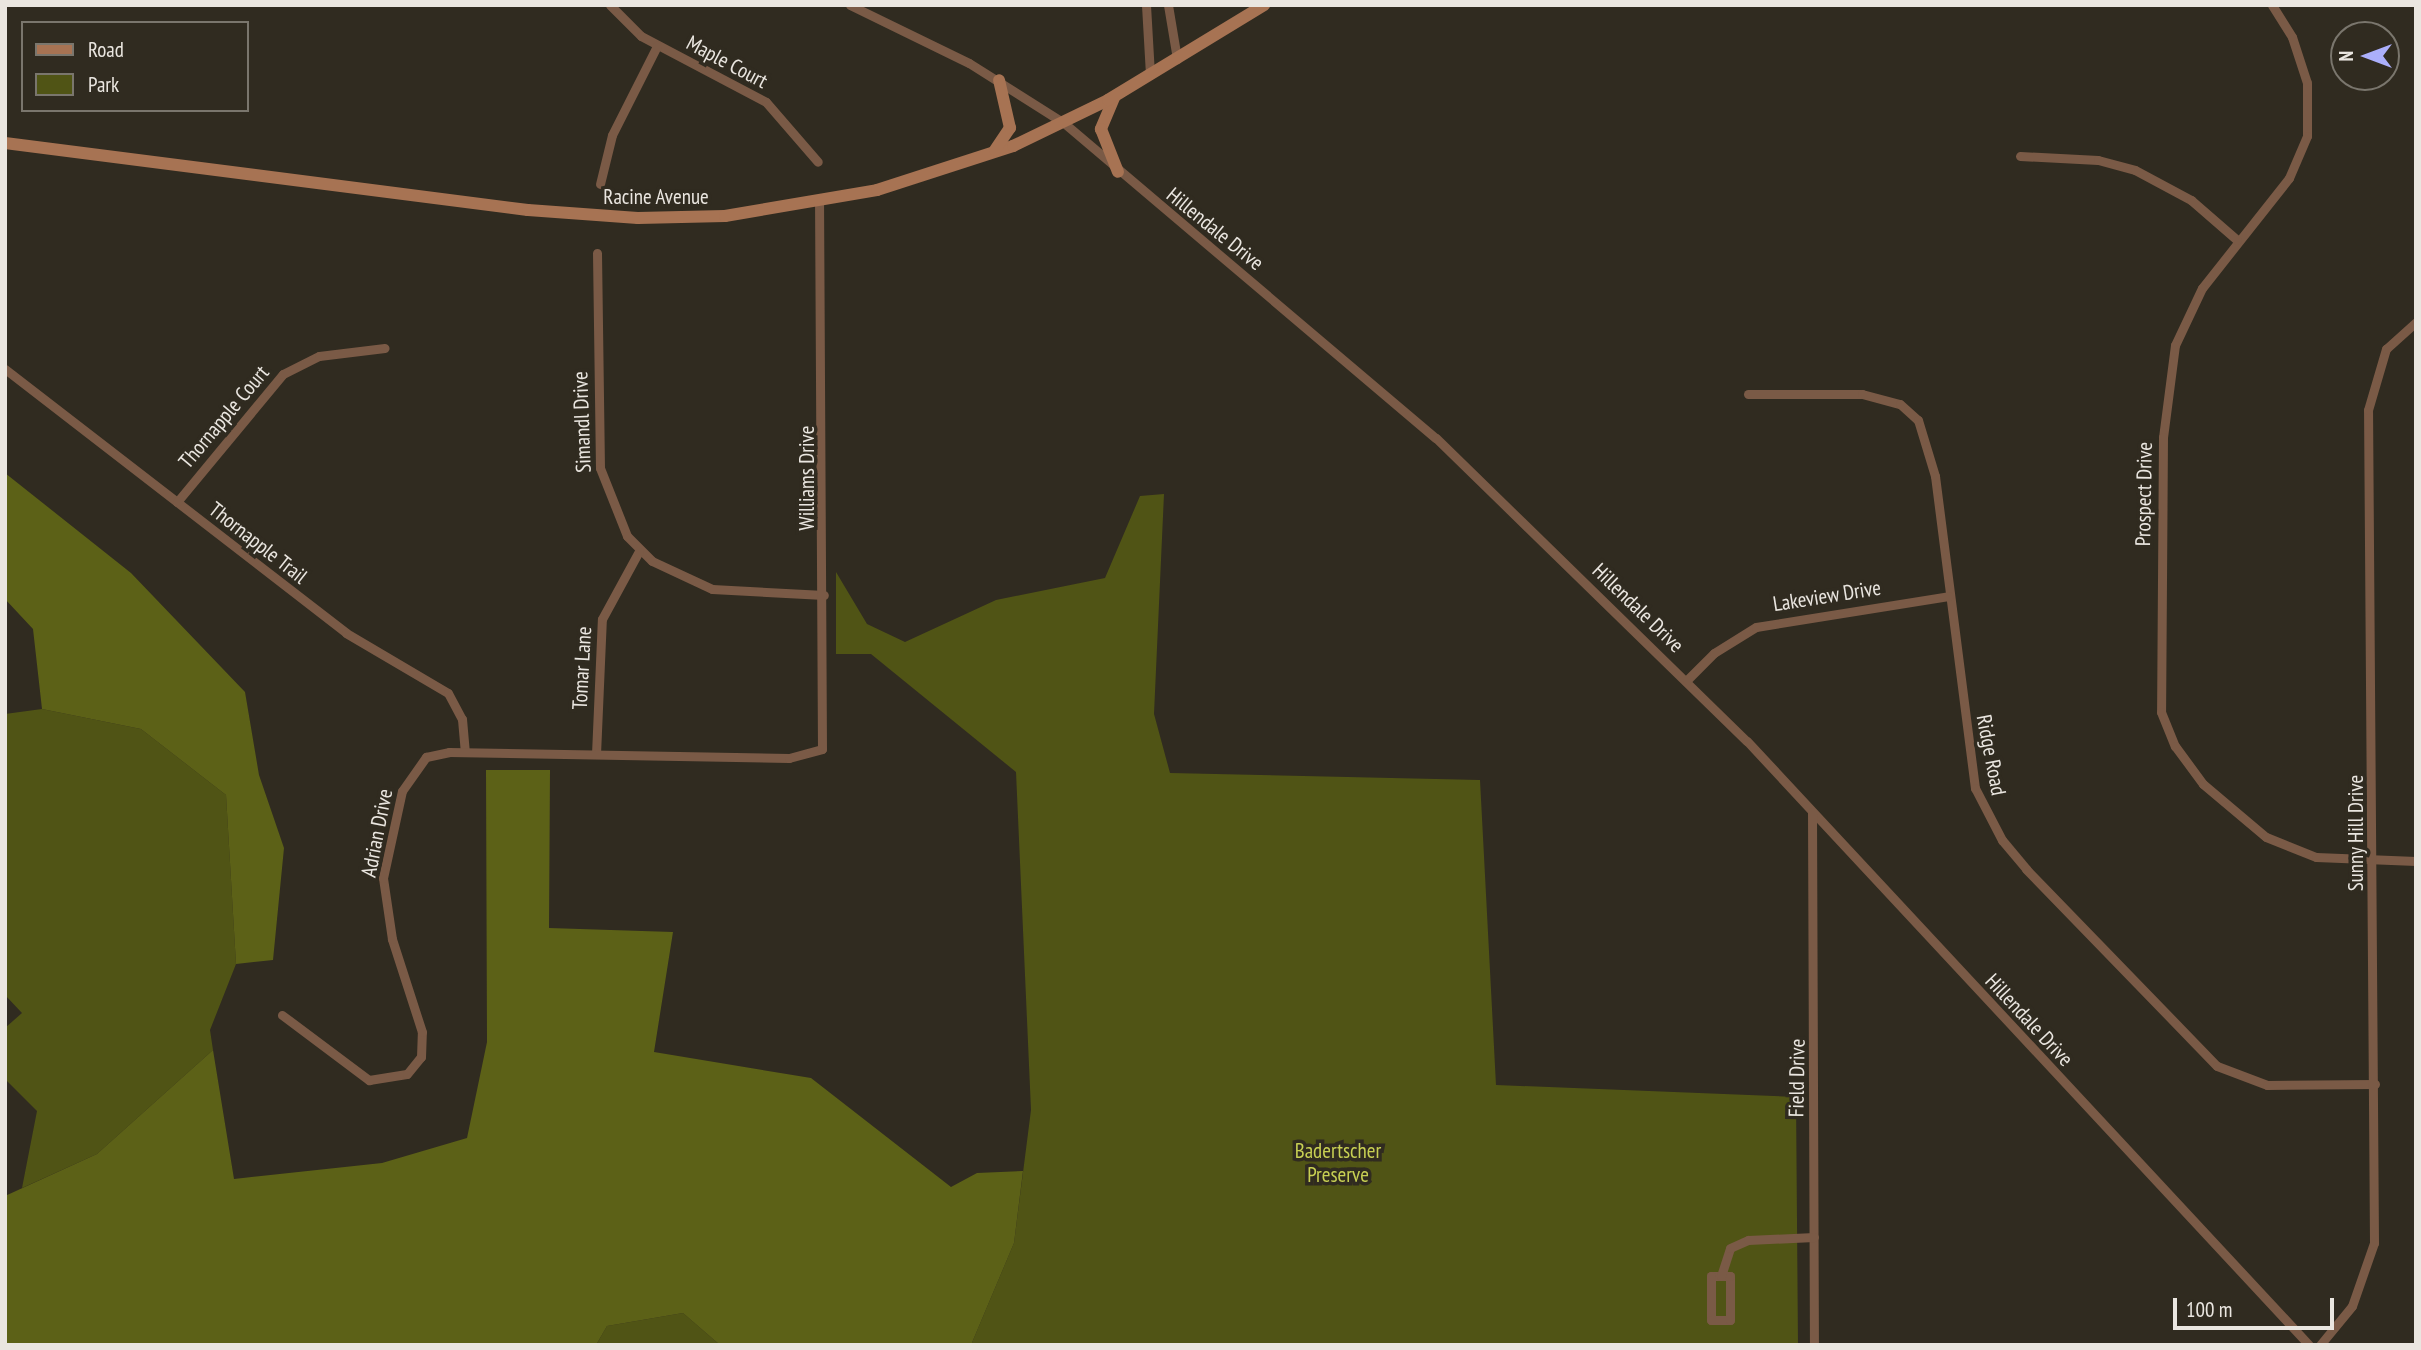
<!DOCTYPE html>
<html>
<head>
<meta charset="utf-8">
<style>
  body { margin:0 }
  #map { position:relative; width:2421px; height:1350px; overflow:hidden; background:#302b20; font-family:"PT Sans Narrow",sans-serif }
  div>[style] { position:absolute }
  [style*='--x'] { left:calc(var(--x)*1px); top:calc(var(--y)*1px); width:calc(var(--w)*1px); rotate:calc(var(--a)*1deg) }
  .green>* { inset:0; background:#505415 }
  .forest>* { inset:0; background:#5c6117 }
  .street>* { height:9px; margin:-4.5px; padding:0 4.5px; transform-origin:4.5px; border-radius:4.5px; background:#7a5a46 }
  .secondary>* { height:12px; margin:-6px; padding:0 6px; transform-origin:6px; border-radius:6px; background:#a77353 }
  span { translate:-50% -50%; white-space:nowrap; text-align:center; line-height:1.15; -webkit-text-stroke:7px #302b20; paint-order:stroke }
  .street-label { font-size:21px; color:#eae6e0 }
  .park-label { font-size:21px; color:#c8d053 }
  .frame { position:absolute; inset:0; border:7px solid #eae6e0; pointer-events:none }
  .legend { position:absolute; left:21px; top:21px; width:228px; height:91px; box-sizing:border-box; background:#302b20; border:2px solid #7a766d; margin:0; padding:9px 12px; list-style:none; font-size:21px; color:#eae6e0 }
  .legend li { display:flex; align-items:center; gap:14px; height:35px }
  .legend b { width:35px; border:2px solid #7a766d }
  .north { position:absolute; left:2330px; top:21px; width:70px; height:70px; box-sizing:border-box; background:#302b20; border:2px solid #7a766d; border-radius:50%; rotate:270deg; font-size:19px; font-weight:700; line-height:28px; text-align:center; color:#eae6e0 }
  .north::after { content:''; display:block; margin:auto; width:24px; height:32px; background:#abaffb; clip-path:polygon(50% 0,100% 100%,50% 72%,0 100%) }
  .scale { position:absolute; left:2173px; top:1298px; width:161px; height:32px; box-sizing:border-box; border:4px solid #eae6e0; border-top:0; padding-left:9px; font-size:21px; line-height:24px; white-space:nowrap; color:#eae6e0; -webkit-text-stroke:5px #302b20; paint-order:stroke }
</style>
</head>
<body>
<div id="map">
  <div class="green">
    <i style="clip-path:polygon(1164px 494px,1154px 714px,1170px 773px,1480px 780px,1496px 1085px,1796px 1097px,1798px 1345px,971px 1345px,1014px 1243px,1031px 1110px,1016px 772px,871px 654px,836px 654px,836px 572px,867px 624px,905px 642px,996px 600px,1105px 578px,1140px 496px)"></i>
    <i style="clip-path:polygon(42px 709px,141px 729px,226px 795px,236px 964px,210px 1030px,213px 1050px,97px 1154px,22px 1188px,37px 1111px,5px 1079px,5px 1028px,22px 1013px,5px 995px,5px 714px)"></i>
    <i style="clip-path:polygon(683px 1313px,720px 1345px,596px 1345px,607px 1326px)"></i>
  </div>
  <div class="forest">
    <i style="clip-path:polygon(5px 473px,131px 573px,245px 692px,259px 775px,284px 848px,273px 960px,236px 964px,226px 795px,141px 729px,42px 709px,33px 629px,5px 599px)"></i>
    <i style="clip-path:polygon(486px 770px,550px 770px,549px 928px,673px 932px,654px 1052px,811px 1078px,951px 1187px,977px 1173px,1023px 1171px,1014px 1243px,971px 1345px,720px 1345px,683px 1313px,607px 1326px,596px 1345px,5px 1345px,5px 1196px,97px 1154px,213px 1050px,234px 1179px,382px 1163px,467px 1138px,487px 1042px)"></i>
  </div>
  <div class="street">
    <i style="--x:610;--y:5;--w:44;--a:45"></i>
    <i style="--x:641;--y:36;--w:141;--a:27.8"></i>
    <i style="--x:766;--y:102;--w:79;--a:49.1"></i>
    <i style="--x:850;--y:5;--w:132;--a:26"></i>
    <i style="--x:969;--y:63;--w:112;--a:32.3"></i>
    <i style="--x:1064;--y:123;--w:487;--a:40.3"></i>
    <i style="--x:1436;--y:438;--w:434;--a:44.3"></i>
    <i style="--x:1747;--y:741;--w:825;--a:47.06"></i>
    <i style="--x:1146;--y:5;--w:70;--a:86.7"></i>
    <i style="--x:1168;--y:5;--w:55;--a:80.5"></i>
    <i style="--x:2272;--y:5;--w:38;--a:58"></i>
    <i style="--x:2292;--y:37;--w:48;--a:71.9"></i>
    <i style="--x:2307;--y:83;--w:53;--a:90"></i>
    <i style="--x:2307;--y:136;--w:46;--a:113.2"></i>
    <i style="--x:2289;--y:178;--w:140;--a:128.3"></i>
    <i style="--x:2202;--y:288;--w:63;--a:115.3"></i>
    <i style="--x:2175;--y:345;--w:93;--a:97.4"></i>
    <i style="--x:2163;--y:437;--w:275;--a:90.4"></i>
    <i style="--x:2161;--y:712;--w:37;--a:68"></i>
    <i style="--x:2175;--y:746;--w:47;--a:53.6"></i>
    <i style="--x:2203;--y:784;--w:82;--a:40.1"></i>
    <i style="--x:2266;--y:837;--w:54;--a:21.8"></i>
    <i style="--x:2316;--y:857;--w:100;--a:2.3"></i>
    <i style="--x:2020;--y:156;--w:78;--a:2.9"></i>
    <i style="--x:2098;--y:160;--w:38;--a:15"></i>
    <i style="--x:2135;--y:170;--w:64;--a:28.2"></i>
    <i style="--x:2191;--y:200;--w:61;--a:41"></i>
    <i style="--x:600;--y:184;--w:50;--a:-76.2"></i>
    <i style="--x:612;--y:135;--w:100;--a:-63.2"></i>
    <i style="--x:597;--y:253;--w:215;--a:89.2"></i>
    <i style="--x:600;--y:468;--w:73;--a:68.3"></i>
    <i style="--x:627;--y:536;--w:35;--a:45"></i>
    <i style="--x:652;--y:561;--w:66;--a:25"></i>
    <i style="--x:712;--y:589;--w:112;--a:3.1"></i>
    <i style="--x:5;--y:369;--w:431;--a:37.7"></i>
    <i style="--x:346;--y:633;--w:118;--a:30.5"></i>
    <i style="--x:448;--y:693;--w:30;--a:62"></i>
    <i style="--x:462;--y:719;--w:33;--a:85"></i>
    <i style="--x:1748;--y:394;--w:114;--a:0"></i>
    <i style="--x:1862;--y:394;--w:39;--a:15"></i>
    <i style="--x:1900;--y:404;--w:24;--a:42"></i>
    <i style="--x:1918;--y:420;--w:59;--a:73.1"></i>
    <i style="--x:1935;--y:476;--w:315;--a:82.7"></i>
    <i style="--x:1975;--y:788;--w:59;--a:62.6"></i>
    <i style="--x:2002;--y:840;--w:38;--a:50"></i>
    <i style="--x:2026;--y:869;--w:274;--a:45.9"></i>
    <i style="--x:2217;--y:1066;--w:53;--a:20.8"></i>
    <i style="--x:2267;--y:1085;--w:108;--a:-0.5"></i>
    <i style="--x:177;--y:502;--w:166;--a:-50.4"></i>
    <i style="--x:283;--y:374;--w:40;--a:-26.6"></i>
    <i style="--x:319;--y:356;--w:66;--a:-6.9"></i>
    <i style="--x:1687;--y:680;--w:38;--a:-45"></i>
    <i style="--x:1714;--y:653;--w:49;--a:-31.8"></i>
    <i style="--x:1756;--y:627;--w:195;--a:-9.1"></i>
    <i style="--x:596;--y:754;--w:135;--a:-87.5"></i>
    <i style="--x:602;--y:619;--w:77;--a:-61.4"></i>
    <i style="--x:1812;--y:812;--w:533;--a:89.79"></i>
    <i style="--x:282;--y:1015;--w:109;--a:36.8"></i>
    <i style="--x:369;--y:1080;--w:38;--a:-9"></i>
    <i style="--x:407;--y:1074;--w:22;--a:-51"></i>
    <i style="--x:421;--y:1057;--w:25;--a:-88"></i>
    <i style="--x:422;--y:1032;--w:98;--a:-107.9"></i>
    <i style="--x:392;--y:939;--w:62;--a:-98.4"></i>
    <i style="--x:383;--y:878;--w:89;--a:-77.7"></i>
    <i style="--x:402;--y:791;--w:42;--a:-54.8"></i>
    <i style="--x:426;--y:757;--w:24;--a:-12"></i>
    <i style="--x:449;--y:752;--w:340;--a:1"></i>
    <i style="--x:789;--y:758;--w:34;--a:-15"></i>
    <i style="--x:822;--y:749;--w:547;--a:-90.31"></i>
    <i style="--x:1721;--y:1276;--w:10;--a:180"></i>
    <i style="--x:1711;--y:1276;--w:44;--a:90"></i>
    <i style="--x:1711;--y:1320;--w:19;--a:0"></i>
    <i style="--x:1730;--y:1320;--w:44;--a:-90"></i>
    <i style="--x:1730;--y:1276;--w:9;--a:180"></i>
    <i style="--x:1721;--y:1276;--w:29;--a:-72"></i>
    <i style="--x:1730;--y:1248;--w:20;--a:-24"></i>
    <i style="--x:1748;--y:1240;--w:66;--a:-2.6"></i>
    <i style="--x:2320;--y:1345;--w:50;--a:-50.6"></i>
    <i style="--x:2352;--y:1306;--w:67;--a:-70.8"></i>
    <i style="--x:2374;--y:1243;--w:833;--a:-90.41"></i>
    <i style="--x:2368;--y:410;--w:64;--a:-73.6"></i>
    <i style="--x:2386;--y:349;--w:40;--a:-42"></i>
  </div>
  <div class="secondary">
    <i style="--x:1114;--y:98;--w:34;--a:113"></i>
    <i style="--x:1101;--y:129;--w:46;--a:68.4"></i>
    <i style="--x:5;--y:143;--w:527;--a:7.3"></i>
    <i style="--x:528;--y:210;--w:110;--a:4.2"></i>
    <i style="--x:638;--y:218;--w:87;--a:-1.3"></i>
    <i style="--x:725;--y:216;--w:154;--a:-9.7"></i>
    <i style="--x:877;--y:190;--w:143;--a:-17.9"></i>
    <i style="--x:1013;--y:146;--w:106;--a:-25.8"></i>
    <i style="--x:1108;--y:100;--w:183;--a:-31.3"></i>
    <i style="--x:995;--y:150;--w:27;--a:-56"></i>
    <i style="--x:1010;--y:128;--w:49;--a:-102.9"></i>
  </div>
  <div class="street-label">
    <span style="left:727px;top:62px;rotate:28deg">Maple Court</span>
    <span style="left:656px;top:197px">Racine Avenue</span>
    <span style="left:1215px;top:229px;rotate:39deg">Hillendale Drive</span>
    <span style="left:224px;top:417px;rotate:-50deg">Thornapple Court</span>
    <span style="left:582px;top:422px;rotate:-92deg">Simandl Drive</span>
    <span style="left:807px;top:478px;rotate:-90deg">Williams Drive</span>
    <span style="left:2144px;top:494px;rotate:-89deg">Prospect Drive</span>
    <span style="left:258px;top:543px;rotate:38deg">Thornapple Trail</span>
    <span style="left:1827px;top:596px;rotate:-9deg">Lakeview Drive</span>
    <span style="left:1638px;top:608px;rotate:44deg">Hillendale Drive</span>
    <span style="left:582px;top:668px;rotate:-87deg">Tomar Lane</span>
    <span style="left:1991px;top:755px;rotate:79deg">Ridge Road</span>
    <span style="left:377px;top:833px;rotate:-79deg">Adrian Drive</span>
    <span style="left:2356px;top:833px;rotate:-90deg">Sunny Hill Drive</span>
    <span style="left:2029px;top:1020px;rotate:47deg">Hillendale Drive</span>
    <span style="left:1797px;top:1078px;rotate:-89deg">Field Drive</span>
  </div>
  <div class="park-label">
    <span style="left:1338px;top:1163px">Badertscher<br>Preserve</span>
  </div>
  <div class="frame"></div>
  <ul class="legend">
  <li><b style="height:9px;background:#a77353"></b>Road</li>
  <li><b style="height:19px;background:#505415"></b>Park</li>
  </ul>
  <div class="north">N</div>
  <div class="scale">100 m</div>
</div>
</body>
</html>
